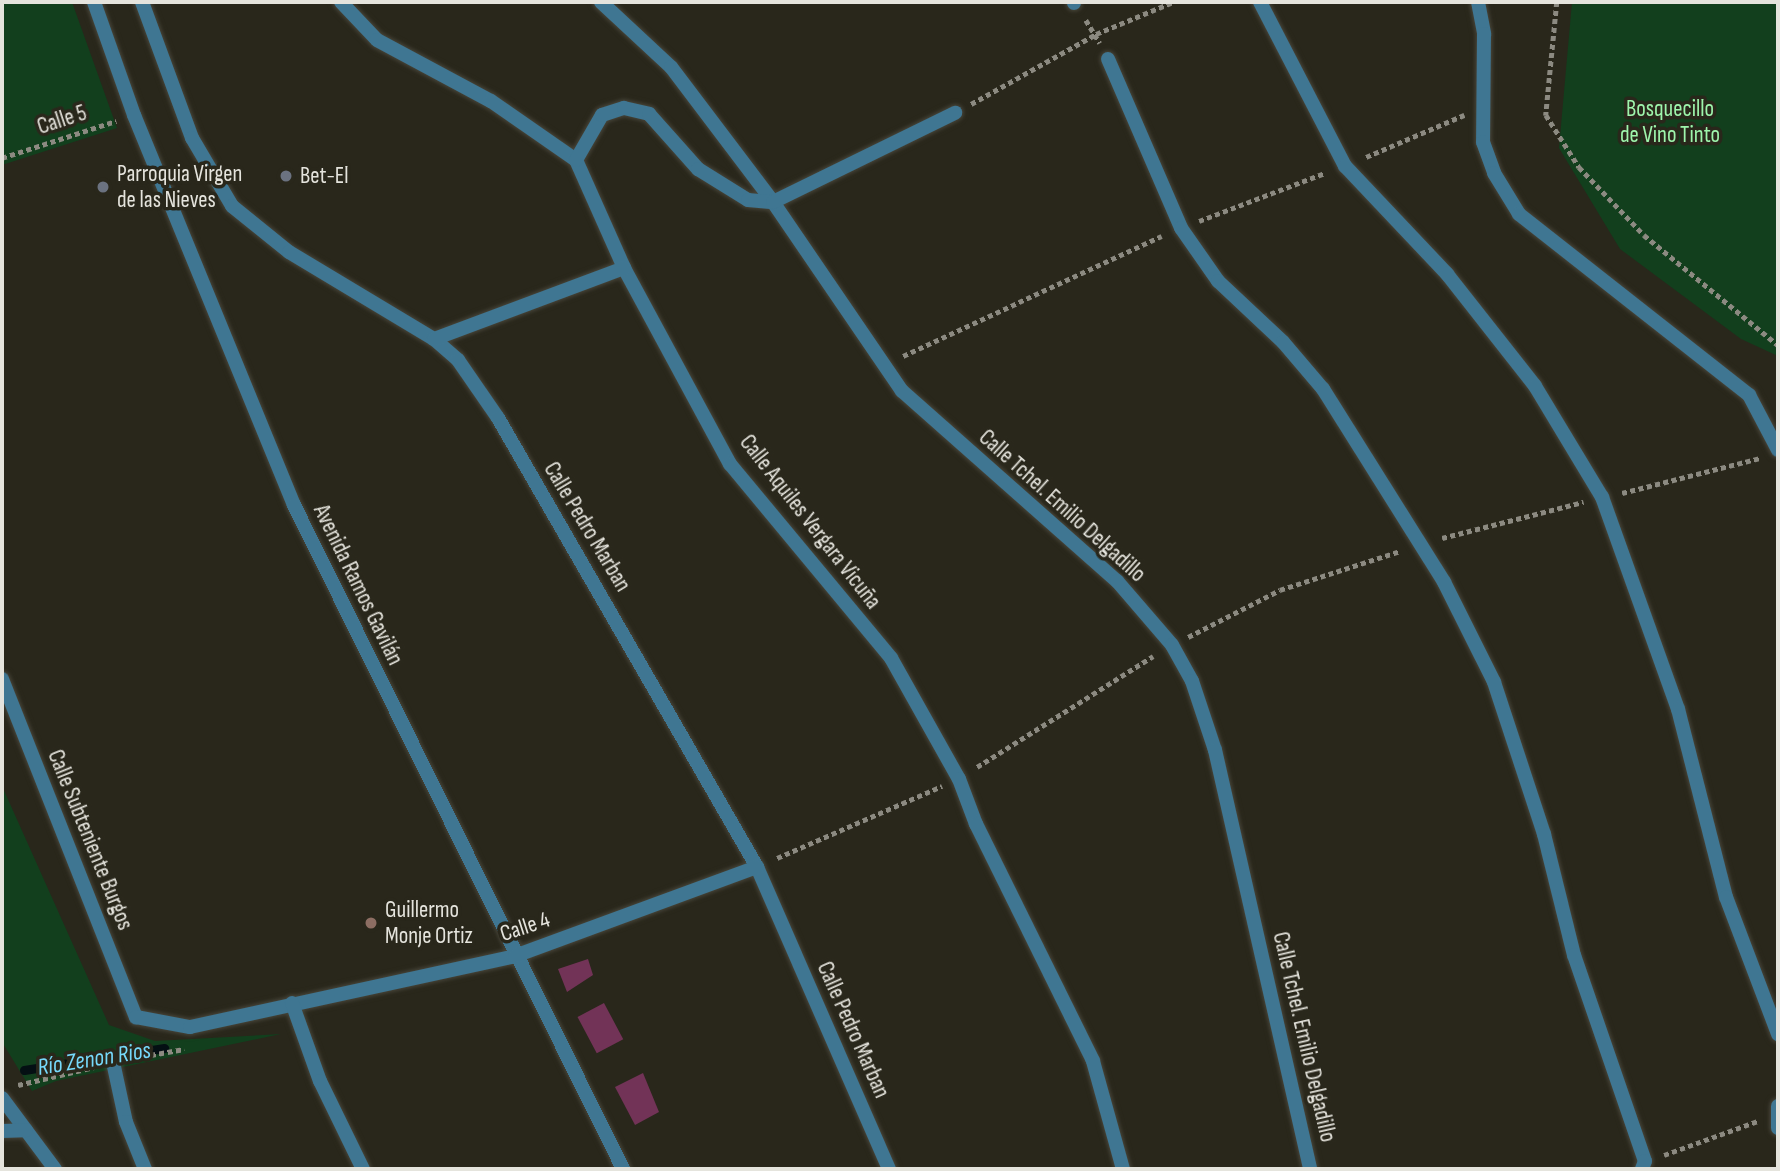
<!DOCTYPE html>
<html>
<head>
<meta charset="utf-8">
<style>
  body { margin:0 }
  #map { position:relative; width:1780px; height:1171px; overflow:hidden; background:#29271b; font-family:"Sofia Sans Condensed",sans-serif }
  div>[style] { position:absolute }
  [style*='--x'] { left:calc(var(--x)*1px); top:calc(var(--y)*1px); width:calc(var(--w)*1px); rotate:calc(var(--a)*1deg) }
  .green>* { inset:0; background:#123f1d }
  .stream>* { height:9px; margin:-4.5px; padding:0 4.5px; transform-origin:4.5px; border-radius:4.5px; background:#040f13 }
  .building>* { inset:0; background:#723357; transform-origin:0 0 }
  .path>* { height:4.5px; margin-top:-2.25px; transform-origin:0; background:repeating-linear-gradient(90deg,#8c8a81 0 5px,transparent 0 8.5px) }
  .roads { filter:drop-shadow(0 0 2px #47453a) drop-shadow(0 0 2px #47453a) }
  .street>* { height:14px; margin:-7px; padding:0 7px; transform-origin:7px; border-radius:7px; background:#3f7692 }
  .dots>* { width:19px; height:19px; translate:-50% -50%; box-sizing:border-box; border:4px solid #29271b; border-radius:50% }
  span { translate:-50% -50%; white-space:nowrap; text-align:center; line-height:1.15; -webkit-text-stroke:7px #29271b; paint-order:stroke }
  .park-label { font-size:23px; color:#9ef5ac }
  .street-label { font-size:23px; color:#e5e4dd }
  .poi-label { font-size:23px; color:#e5e4dd }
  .left { translate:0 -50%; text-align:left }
  .water-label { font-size:24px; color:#76d9fb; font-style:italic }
  .frame { position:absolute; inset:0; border:4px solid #e5e4dd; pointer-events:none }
</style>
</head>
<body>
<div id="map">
  <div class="green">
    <i style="clip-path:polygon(2px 2px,72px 2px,117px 128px,2px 165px)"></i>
    <i style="clip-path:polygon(1572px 2px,1778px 2px,1778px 356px,1741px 339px,1620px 249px,1559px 148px)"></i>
    <i style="clip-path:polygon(2px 786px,109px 1025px,155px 1041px,281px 1034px,56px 1081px,32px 1091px,2px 1042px)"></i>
  </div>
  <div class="stream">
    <i style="--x:24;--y:1070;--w:142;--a:-8.9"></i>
  </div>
  <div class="building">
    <i style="clip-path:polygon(588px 959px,593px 975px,567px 992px,558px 969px)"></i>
    <i style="left:604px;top:1003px;width:41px;height:30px;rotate:62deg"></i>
    <i style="clip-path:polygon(643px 1073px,659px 1112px,635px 1125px,615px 1087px)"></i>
  </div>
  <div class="path">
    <i style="--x:1557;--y:2;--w:114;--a:95.6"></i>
    <i style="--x:1546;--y:115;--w:62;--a:57.6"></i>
    <i style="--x:1579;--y:167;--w:94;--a:46.3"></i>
    <i style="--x:1644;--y:235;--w:173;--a:39.4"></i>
    <i style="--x:1086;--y:20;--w:27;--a:59"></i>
    <i style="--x:971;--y:104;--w:143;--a:-29.2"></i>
    <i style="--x:1096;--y:34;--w:83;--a:-22.6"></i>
    <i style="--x:1366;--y:157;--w:107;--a:-23.2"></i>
    <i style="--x:2;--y:158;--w:120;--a:-18"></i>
    <i style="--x:1199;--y:221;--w:135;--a:-20.9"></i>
    <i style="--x:903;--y:356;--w:285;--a:-24.9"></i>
    <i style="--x:1622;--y:493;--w:142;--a:-14.2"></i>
    <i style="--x:1442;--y:538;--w:146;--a:-14.3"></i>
    <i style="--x:1188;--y:637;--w:103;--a:-27.1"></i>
    <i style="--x:1280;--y:590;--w:126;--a:-18"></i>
    <i style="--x:977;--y:767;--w:208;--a:-32.2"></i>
    <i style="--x:777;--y:858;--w:180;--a:-23.6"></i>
    <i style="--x:134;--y:1058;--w:51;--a:-10.2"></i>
    <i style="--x:18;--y:1085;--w:78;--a:-13.3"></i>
    <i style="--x:1664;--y:1155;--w:100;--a:-19.9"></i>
  </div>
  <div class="roads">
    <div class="street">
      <i style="--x:94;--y:2;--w:120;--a:70.5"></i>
      <i style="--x:134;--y:115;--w:422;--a:67.7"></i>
      <i style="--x:294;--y:505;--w:741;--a:63.64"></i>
      <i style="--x:142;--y:2;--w:145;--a:69.8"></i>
      <i style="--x:192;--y:138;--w:79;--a:59.5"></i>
      <i style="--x:232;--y:206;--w:73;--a:38.9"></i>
      <i style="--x:289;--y:252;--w:169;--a:31"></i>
      <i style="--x:434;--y:339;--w:32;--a:41"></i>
      <i style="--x:458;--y:360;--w:70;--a:55.4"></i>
      <i style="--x:498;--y:418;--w:518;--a:60.02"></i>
      <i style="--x:757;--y:867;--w:330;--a:66.4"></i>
      <i style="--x:341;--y:2;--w:52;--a:46.5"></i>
      <i style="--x:377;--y:40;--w:129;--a:28.2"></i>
      <i style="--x:491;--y:101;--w:103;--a:34.8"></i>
      <i style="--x:576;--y:160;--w:118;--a:66"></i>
      <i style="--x:624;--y:268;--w:223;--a:61.6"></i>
      <i style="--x:730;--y:464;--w:252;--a:50.3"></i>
      <i style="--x:891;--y:658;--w:139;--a:60.7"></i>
      <i style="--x:959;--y:779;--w:48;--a:69.3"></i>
      <i style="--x:976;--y:824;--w:264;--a:63.7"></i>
      <i style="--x:1093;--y:1061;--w:112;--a:74.5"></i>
      <i style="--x:601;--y:2;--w:96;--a:42.9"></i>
      <i style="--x:671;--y:67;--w:169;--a:52.9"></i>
      <i style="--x:773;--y:202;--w:229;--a:55.7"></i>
      <i style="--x:902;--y:391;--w:287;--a:41.5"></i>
      <i style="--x:1117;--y:581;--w:84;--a:49.3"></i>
      <i style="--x:1172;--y:645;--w:41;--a:60.9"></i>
      <i style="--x:1192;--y:681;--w:73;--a:71.6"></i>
      <i style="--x:1215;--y:750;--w:430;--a:77.2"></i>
      <i style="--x:1074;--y:2;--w:1;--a:90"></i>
      <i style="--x:1260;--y:2;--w:185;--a:62.6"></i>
      <i style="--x:1345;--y:166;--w:149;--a:46.6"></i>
      <i style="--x:1447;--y:274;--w:142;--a:51.8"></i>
      <i style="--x:1535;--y:386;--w:130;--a:58.9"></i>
      <i style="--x:1602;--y:497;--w:225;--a:70.3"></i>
      <i style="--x:1678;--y:709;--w:194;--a:75.7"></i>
      <i style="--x:1726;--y:897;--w:147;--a:69.2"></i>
      <i style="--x:1478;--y:2;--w:33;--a:79"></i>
      <i style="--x:1484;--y:34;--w:108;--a:90.5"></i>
      <i style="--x:1483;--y:142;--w:33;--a:70"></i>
      <i style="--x:1494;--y:173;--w:48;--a:58.6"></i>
      <i style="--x:1519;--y:214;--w:293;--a:38.2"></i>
      <i style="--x:1749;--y:395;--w:62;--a:62.2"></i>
      <i style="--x:1108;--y:59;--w:184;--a:66.6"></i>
      <i style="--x:1181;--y:228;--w:65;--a:55.1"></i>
      <i style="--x:1218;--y:281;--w:89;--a:43.2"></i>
      <i style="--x:1283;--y:342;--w:62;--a:49.6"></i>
      <i style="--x:1323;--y:389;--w:228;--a:57.9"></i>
      <i style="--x:1444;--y:582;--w:112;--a:63.4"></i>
      <i style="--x:1494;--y:682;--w:160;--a:71.8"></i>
      <i style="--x:1544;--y:834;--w:125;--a:76.1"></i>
      <i style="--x:1574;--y:955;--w:218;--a:71"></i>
      <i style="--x:1645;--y:1161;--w:9;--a:111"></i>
      <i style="--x:576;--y:160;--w:52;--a:-60"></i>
      <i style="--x:602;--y:115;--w:23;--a:-18"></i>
      <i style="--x:624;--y:108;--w:26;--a:13"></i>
      <i style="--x:649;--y:114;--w:74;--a:48.3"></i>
      <i style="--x:698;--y:169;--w:59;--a:31.8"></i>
      <i style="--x:748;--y:200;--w:25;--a:5"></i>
      <i style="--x:773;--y:202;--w:203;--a:-26.1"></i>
      <i style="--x:434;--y:339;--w:203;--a:-20.5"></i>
      <i style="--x:2;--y:679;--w:364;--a:68.4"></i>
      <i style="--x:136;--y:1017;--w:55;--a:10.5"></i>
      <i style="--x:190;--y:1027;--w:333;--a:-12.3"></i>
      <i style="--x:515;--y:956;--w:258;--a:-20.2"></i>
      <i style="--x:292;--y:1003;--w:83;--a:70.3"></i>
      <i style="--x:320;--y:1081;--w:98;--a:64"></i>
      <i style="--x:113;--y:1062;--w:61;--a:77.8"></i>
      <i style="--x:126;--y:1122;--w:51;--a:68"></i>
      <i style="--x:2;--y:1098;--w:89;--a:53.3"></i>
      <i style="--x:1778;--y:1106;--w:22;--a:90"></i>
      <i style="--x:2;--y:1131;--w:24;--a:-2"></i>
    </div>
  </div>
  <div class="dots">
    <i style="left:286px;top:176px;background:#6b7280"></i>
    <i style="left:103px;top:187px;background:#6b7280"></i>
    <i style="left:371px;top:923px;background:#8d6e63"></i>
  </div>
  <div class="park-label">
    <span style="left:1670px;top:122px">Bosquecillo<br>de Vino Tinto</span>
  </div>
  <div class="street-label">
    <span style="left:62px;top:120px;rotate:-18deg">Calle 5</span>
    <span style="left:1062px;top:506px;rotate:42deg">Calle Tchel. Emilio Delgadillo</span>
    <span style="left:810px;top:522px;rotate:52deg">Calle Aquiles Vergara Vicuña</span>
    <span style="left:587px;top:527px;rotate:59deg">Calle Pedro Marban</span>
    <span style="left:358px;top:585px;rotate:64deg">Avenida Ramos Gavilán</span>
    <span style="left:90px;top:840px;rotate:68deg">Calle Subteniente Burgos</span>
    <span style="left:525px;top:927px;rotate:-18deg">Calle 4</span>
    <span style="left:853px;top:1030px;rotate:66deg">Calle Pedro Marban</span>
    <span style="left:1304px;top:1037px;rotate:77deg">Calle Tchel. Emilio Delgadillo</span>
  </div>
  <div class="poi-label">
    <span class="left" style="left:117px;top:187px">Parroquia Virgen<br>de las Nieves</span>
    <span class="left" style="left:300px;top:176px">Bet-El</span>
    <span class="left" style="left:385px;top:923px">Guillermo<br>Monje Ortiz</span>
  </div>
  <div class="water-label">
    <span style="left:94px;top:1059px;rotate:-9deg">Río Zenon Rios</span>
  </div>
  <div class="frame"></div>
</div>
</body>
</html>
